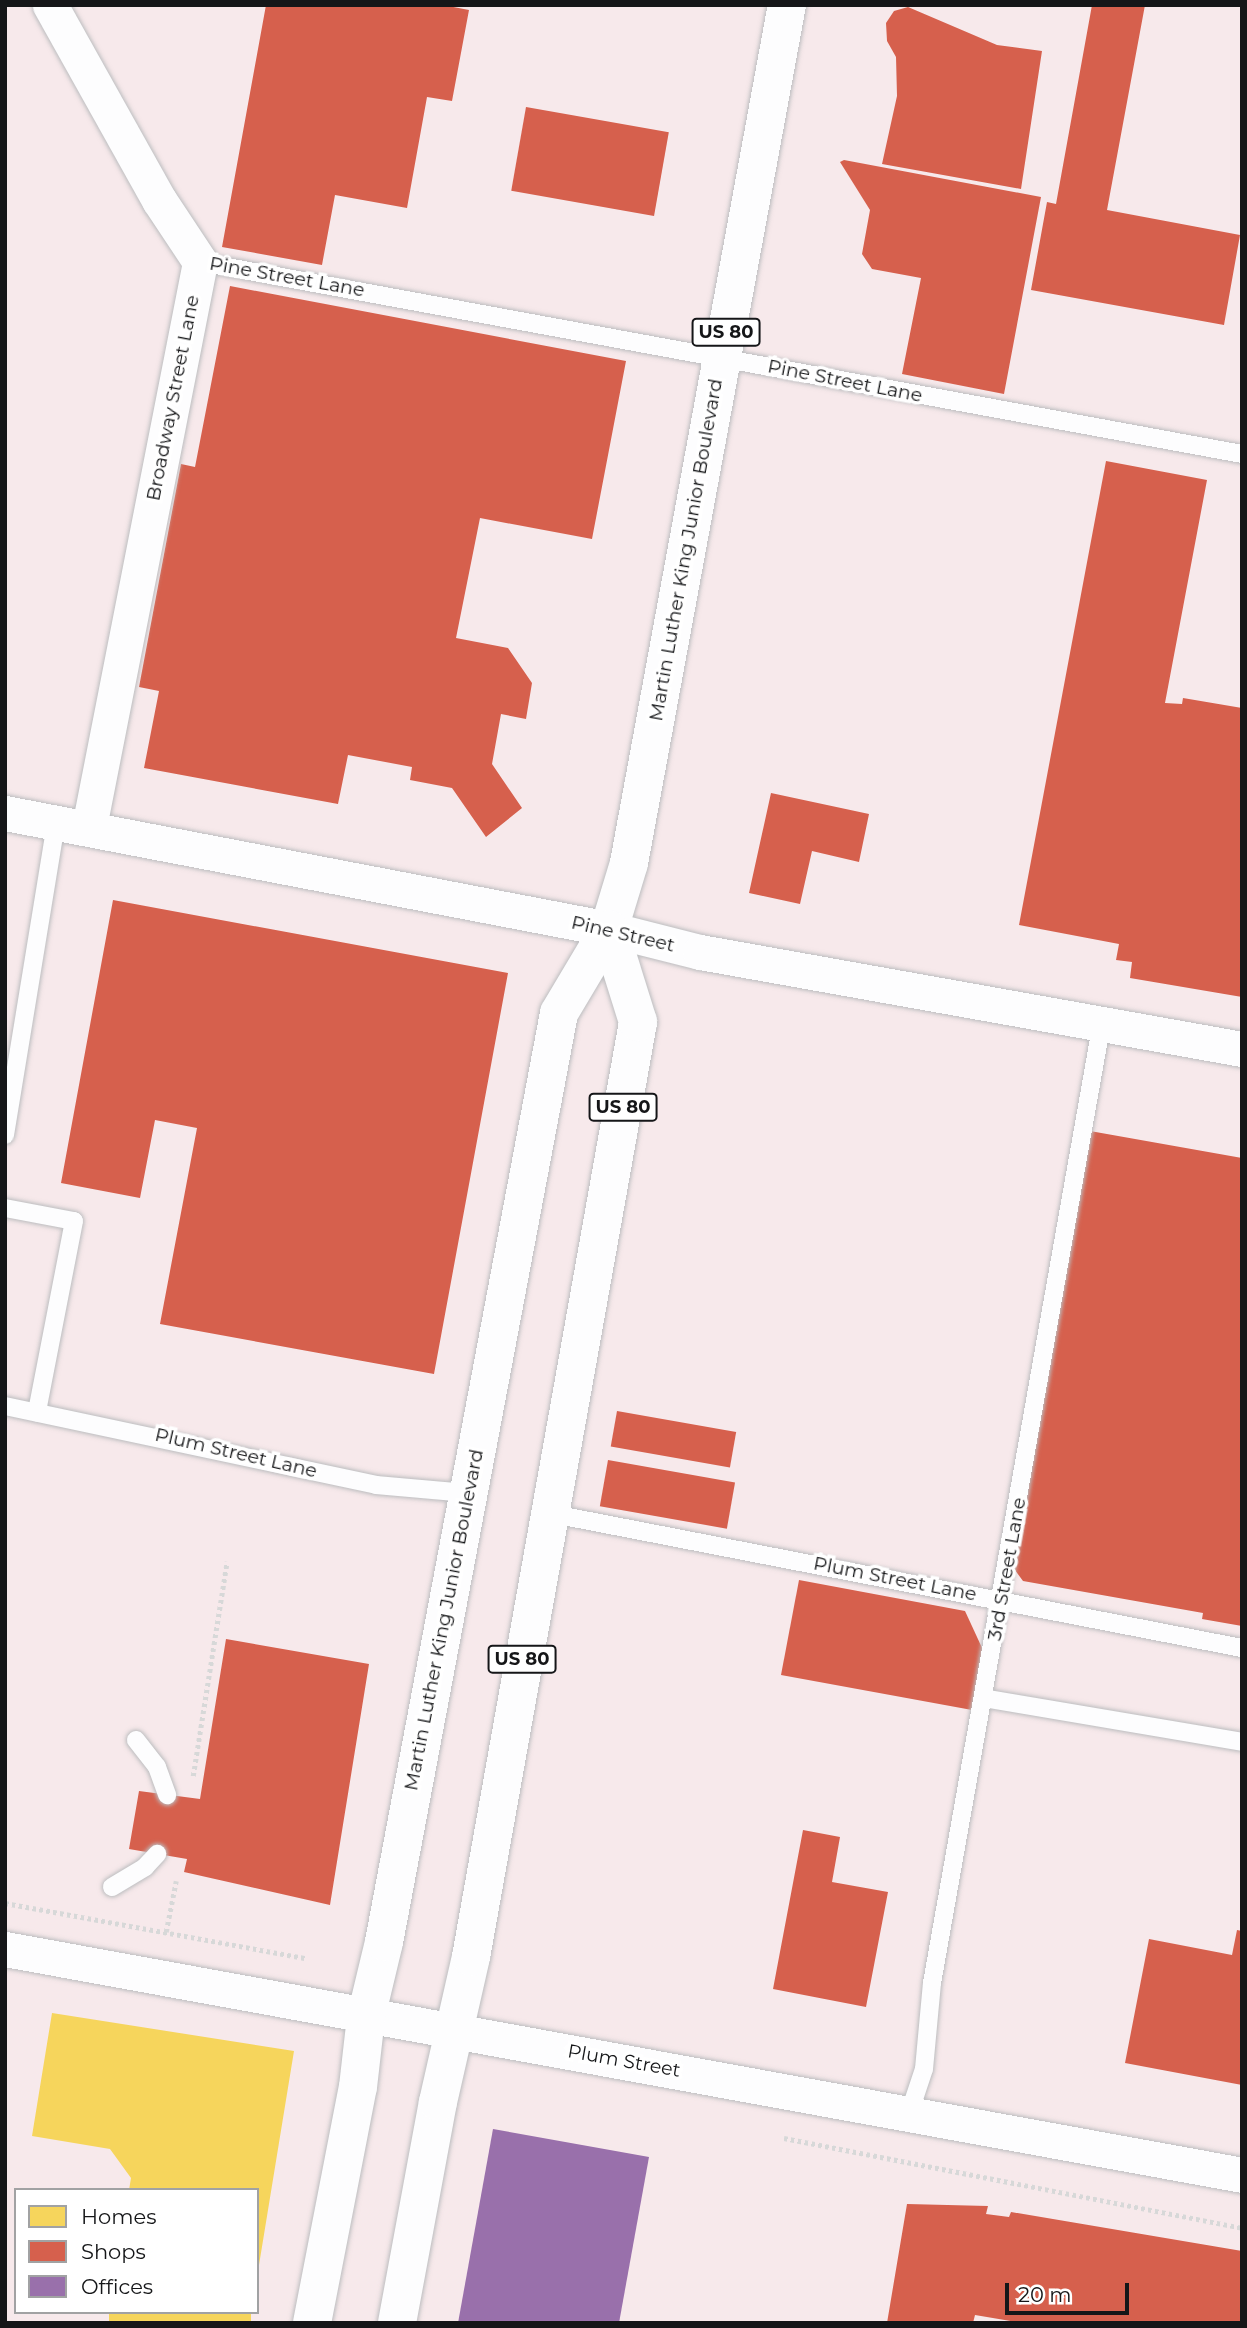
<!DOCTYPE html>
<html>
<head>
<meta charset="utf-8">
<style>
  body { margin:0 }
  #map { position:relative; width:1247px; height:2328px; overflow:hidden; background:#f1f3f5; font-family:Montserrat,sans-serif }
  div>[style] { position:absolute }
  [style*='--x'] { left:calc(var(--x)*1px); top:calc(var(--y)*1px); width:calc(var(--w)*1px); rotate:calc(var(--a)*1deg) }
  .commercial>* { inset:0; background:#f7e9eb }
  .homes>* { inset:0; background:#f6d55c; transform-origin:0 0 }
  .shops>* { inset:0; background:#d6604d; transform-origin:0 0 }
  .offices>* { inset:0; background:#9970ab }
  .path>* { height:4.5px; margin-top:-2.25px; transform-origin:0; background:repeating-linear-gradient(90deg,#d7d8d8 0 3.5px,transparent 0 7px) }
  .roads { filter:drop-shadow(0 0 2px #bcbdbf) drop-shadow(0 0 2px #bcbdbf) }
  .lane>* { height:18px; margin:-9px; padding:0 9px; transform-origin:9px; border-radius:9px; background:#fdfdfe }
  .street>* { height:35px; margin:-17.5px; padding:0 17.5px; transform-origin:17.5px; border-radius:17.5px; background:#fdfdfe }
  .primary>* { height:38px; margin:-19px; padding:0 19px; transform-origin:19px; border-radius:19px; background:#fdfdfe }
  span { translate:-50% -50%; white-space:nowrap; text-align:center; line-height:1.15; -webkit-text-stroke:7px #fff; paint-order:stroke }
  .shield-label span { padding:2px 5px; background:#fff; border:2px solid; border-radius:5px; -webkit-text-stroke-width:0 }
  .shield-label { font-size:18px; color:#151618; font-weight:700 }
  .street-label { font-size:19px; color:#151618 }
  .frame { position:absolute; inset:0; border:7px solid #151618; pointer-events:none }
  .legend { position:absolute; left:14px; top:2188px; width:245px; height:126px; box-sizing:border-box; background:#fff; border:2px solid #a1a2a3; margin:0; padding:9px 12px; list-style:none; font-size:21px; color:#151618 }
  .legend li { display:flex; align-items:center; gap:14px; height:35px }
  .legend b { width:35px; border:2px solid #a1a2a3 }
  .scale { position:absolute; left:1005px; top:2283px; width:124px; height:32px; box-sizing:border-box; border:4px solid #151618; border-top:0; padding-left:9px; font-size:21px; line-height:24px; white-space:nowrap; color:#151618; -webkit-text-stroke:5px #fff; paint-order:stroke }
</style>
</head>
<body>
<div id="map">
  <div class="commercial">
    <i style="clip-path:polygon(evenodd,5px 5px,1242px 5px,1242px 2323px,5px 2323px,5px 5px,16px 2190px,257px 2190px,257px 2312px,16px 2312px,16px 2190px)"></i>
  </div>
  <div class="homes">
    <i style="clip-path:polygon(52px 2013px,294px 2051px,259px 2265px,257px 2190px,129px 2190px,131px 2178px,110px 2149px,32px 2136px)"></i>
    <i style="left:109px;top:2312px;width:142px;height:11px"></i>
  </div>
  <div class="shops">
    <i style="clip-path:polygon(266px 5px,443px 5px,469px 10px,452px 101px,427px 97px,407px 208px,335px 195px,322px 265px,222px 247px)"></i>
    <i style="clip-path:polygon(1092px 5px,1145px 5px,1107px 210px,1240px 235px,1224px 325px,1031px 290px,1047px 202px,1056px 204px)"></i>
    <i style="clip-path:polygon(908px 7px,997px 45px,1042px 51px,1021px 189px,882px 164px,897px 96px,896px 57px,887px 41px,886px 23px,894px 11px)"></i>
    <i style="left:526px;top:107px;width:145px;height:85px;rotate:10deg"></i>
    <i style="clip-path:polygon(844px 160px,1041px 197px,1004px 394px,902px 374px,921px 278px,872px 269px,862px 254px,870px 210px,840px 162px)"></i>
    <i style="clip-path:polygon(230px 286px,626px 361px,592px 539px,480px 518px,456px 638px,508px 648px,532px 683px,526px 719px,501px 714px,492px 764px,522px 808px,486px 837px,452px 788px,410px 780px,412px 767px,348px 755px,338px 804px,144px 768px,159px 691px,139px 687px,181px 464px,195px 467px)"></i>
    <i style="clip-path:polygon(1106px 461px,1207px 480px,1165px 703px,1182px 704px,1183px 698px,1242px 708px,1242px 997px,1130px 978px,1132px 962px,1116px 960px,1119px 944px,1019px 925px)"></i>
    <i style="clip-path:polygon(771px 793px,869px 814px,859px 862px,812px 851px,800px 904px,749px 893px)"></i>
    <i style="clip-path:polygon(113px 900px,508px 973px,434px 1374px,160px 1324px,197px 1128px,155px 1120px,140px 1198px,61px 1183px)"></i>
    <i style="clip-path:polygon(1090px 1131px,1242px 1158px,1242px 1626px,1202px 1619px,1203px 1613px,1023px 1581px,1012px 1566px)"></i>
    <i style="left:617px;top:1411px;width:121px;height:36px;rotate:10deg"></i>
    <i style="left:608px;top:1460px;width:129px;height:47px;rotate:10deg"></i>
    <i style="clip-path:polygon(799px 1580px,965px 1611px,983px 1650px,972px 1710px,781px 1675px)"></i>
    <i style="clip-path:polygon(226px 1639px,369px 1664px,330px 1905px,184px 1872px,187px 1859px,129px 1849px,139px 1791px,200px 1799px)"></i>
    <i style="clip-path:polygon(803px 1830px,840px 1837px,832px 1882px,888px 1892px,866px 2007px,773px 1989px)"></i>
    <i style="clip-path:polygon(1237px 1930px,1242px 1931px,1242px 2085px,1125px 2063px,1149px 1939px,1232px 1955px)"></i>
    <i style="clip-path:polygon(907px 2204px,988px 2206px,986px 2214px,1009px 2217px,1011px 2212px,1242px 2251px,1242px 2323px,1022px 2323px,975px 2315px,973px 2323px,887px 2323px)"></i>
  </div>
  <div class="offices">
    <i style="clip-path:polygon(493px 2129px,649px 2157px,619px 2323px,458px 2323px)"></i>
  </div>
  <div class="path">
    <i style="--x:193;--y:1776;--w:217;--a:-81"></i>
    <i style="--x:5;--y:1903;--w:306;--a:10.4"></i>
    <i style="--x:166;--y:1932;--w:52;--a:-78.9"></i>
    <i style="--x:784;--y:2138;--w:467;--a:11.1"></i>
  </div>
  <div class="roads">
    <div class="lane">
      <i style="--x:200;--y:262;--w:1060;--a:10.44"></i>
      <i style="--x:5;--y:1135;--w:317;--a:-80.7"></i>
      <i style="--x:5;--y:1208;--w:70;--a:10.7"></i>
      <i style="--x:74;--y:1221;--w:195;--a:101"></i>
      <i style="--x:5;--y:1406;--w:379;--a:12"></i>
      <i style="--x:376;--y:1485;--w:91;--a:5"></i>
      <i style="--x:548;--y:1513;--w:707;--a:11.01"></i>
      <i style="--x:983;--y:1698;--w:263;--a:9.6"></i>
      <i style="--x:136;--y:1740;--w:34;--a:52"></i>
      <i style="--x:157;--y:1767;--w:30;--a:70"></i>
      <i style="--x:112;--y:1887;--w:39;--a:-31"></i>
      <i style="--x:145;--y:1867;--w:18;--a:-47"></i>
      <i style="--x:909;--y:2114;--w:47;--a:-71.6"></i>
      <i style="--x:924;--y:2069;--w:86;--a:-84.7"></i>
      <i style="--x:932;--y:1983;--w:976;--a:-79.97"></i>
    </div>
    <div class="street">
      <i style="--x:50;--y:5;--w:223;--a:60.8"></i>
      <i style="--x:159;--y:200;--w:74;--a:56.5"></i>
      <i style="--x:200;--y:262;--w:576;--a:101.11"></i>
      <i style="--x:5;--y:813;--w:615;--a:10.87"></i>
      <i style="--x:609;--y:929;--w:94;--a:14.2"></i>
      <i style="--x:700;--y:952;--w:551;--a:10.15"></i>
      <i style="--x:5;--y:1949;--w:1257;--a:10.35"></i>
    </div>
    <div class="primary">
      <i style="--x:312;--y:2323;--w:240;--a:-79"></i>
      <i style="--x:358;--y:2087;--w:70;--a:-83.5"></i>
      <i style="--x:366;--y:2017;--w:77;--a:-76.5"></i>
      <i style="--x:384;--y:1942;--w:945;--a:-79.33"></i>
      <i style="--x:559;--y:1013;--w:98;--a:-59.2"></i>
      <i style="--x:609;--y:929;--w:69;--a:-73.1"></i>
      <i style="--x:629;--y:863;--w:872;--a:-79.57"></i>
      <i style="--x:397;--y:2323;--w:225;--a:-79.5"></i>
      <i style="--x:438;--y:2102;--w:149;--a:-77.2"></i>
      <i style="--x:471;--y:1957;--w:950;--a:-79.87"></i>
      <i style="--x:638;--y:1022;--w:97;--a:-107.3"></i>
    </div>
  </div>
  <div class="shield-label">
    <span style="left:726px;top:332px">US 80</span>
    <span style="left:623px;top:1107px">US 80</span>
    <span style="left:522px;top:1659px">US 80</span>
  </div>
  <div class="street-label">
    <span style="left:287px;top:277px;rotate:10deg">Pine Street Lane</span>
    <span style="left:845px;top:381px;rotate:11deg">Pine Street Lane</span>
    <span style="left:173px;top:398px;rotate:-79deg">Broadway Street Lane</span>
    <span style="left:686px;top:550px;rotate:-80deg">Martin Luther King Junior Boulevard</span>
    <span style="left:623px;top:934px;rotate:13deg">Pine Street</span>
    <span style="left:236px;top:1453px;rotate:13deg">Plum Street Lane</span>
    <span style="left:1007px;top:1569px;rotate:-80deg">3rd Street Lane</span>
    <span style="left:895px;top:1579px;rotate:11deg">Plum Street Lane</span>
    <span style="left:444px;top:1620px;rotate:-79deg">Martin Luther King Junior Boulevard</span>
    <span style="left:624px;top:2061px;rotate:10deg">Plum Street</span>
  </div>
  <div class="frame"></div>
  <ul class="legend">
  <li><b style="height:19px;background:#f6d55c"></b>Homes</li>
  <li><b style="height:19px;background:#d6604d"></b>Shops</li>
  <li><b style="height:19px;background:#9970ab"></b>Offices</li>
  </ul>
  <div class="scale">20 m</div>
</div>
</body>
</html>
